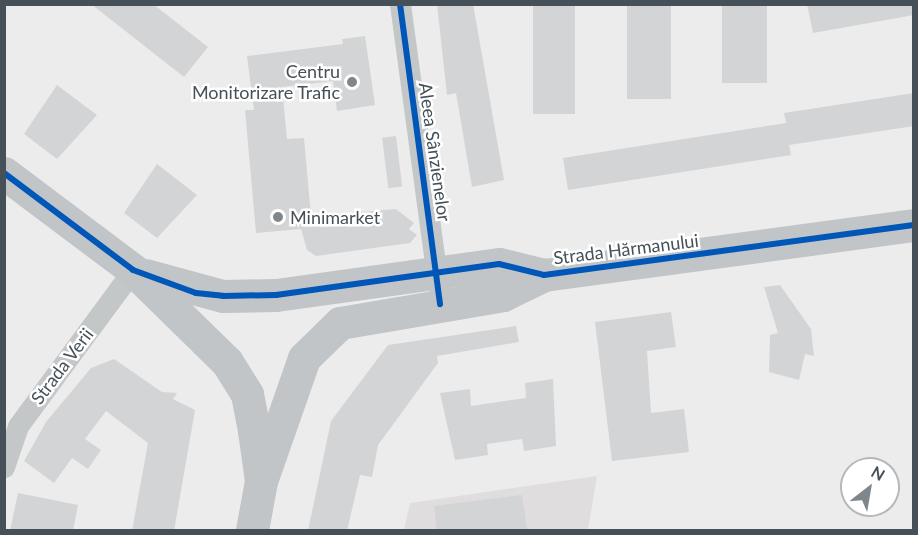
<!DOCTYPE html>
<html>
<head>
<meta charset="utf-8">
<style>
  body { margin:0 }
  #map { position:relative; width:918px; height:535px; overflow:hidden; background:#edecec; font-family:Lato,sans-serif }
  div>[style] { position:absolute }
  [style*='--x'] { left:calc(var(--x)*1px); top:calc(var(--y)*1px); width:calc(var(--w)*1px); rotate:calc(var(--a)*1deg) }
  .education>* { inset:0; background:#dfddde }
  .building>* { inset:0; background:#d3d4d5; transform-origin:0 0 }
  .minor>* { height:21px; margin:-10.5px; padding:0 10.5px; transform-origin:10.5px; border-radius:10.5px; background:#c4c7c8 }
  .primary>* { height:33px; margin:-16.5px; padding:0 16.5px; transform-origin:16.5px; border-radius:16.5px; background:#c1c5c8 }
  .cycleway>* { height:6px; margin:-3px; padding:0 3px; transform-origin:3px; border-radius:3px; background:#0057b8 }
  .dots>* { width:16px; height:16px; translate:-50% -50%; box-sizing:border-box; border:3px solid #fff; border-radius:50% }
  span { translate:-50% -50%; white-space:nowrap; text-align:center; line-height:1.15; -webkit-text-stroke:5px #fff; paint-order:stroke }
  .poi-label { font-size:18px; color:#455058 }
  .right { translate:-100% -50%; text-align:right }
  .left { translate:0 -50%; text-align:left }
  .street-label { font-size:18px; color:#455058 }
  .frame { position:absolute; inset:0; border:6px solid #455058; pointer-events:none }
  .north { position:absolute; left:840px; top:457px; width:60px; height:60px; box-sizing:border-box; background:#fff; border:2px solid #b5b9bc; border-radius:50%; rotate:31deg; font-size:16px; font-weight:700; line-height:24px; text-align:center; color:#455058 }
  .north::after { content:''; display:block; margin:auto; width:21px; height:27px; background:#80878c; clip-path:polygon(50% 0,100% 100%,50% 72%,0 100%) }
</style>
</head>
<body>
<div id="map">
  <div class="education">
    <i style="clip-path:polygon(597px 476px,588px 530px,404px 530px,410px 503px)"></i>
  </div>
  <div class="building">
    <i style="clip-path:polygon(91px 4px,153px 4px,208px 47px,184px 77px)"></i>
    <i style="clip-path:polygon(437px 4px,473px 4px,504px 180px,472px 187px,456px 93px,447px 95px)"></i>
    <i style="left:533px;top:4px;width:42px;height:110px"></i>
    <i style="left:627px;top:4px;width:44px;height:95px"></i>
    <i style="left:722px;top:4px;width:45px;height:79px"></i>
    <i style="clip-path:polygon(807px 4px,914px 4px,914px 15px,813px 33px)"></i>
    <i style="clip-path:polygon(365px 36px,375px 105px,337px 111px,333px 81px,282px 87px,287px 139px,304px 138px,311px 216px,396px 209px,414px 223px,409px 229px,417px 235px,410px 243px,316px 256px,307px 250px,301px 229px,256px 233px,245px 110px,254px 110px,247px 56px,343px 44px,342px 39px)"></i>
    <i style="clip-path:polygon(57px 85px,97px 115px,57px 159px,24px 134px)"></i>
    <i style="clip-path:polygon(914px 93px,914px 126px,789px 145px,791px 155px,568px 190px,563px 158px,786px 123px,784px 113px)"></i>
    <i style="left:396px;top:136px;width:51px;height:14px;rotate:83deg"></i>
    <i style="clip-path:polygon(157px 164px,197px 195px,157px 238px,124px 213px)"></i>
    <i style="clip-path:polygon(780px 285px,811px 329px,814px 356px,805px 354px,799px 380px,769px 372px,770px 335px,778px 333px,764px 287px)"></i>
    <i style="clip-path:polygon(671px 312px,676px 347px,647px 351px,651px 413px,684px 409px,689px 452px,612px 461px,595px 322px)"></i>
    <i style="clip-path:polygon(516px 326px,519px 342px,437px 356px,438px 363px,378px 445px,372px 477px,360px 475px,347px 531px,308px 531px,331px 421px,388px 345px)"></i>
    <i style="clip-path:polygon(114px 359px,162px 392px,177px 393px,173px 399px,195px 410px,174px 531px,132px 531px,148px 443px,106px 411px,85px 439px,101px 450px,88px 469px,72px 458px,54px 483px,24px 461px,46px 422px,91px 368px)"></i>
    <i style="clip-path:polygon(553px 379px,556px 446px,524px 451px,522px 439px,487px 444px,488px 455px,455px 460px,440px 393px,470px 389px,471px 406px,526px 398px,525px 383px)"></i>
    <i style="clip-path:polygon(18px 493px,78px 505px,73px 531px,10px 531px)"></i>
    <i style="clip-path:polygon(522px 495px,527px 529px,437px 531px,434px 506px)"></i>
  </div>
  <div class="minor">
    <i style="--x:400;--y:4;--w:284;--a:82.3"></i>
    <i style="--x:4;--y:467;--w:43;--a:-71.1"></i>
    <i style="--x:18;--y:426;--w:194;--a:-53.6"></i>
  </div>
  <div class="primary">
    <i style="--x:4;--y:173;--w:161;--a:36.9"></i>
    <i style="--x:133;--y:270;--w:132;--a:44.4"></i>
    <i style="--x:227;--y:362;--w:38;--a:58"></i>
    <i style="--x:247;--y:394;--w:38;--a:79"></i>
    <i style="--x:254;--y:431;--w:50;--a:82"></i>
    <i style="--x:261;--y:481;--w:50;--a:100.4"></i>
    <i style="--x:145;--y:275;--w:81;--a:15.1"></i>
    <i style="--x:223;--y:296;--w:53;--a:-1.1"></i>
    <i style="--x:276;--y:295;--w:225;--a:-7.9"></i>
    <i style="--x:499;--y:264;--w:46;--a:13.7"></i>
    <i style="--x:261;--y:481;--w:130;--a:-70.7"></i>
    <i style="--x:304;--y:358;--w:50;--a:-44.2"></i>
    <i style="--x:340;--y:323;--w:165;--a:-9.7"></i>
    <i style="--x:503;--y:295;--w:46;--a:-26"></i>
    <i style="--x:544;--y:275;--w:373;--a:-7.7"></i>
  </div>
  <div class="cycleway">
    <i style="--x:400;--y:4;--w:303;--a:82.4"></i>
    <i style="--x:4;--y:173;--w:161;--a:36.9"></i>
    <i style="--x:133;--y:270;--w:67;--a:20.1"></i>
    <i style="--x:196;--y:293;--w:27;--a:6"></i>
    <i style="--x:223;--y:296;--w:53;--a:-1.1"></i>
    <i style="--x:276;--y:295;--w:225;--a:-7.9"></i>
    <i style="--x:499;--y:264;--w:46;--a:13.7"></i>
    <i style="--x:544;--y:275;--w:373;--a:-7.7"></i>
  </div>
  <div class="dots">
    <i style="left:352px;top:82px;background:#80878c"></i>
    <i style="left:278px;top:217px;background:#80878c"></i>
  </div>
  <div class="poi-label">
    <span class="right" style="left:340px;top:82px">Centru<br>Monitorizare Trafic</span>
    <span class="left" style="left:290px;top:217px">Minimarket</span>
  </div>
  <div class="street-label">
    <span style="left:435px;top:152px;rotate:82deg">Aleea Sânzienelor</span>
    <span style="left:626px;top:249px;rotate:-7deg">Strada Hărmanului</span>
    <span style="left:62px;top:366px;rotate:-53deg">Strada Verii</span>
  </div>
  <div class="frame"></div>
  <div class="north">N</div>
</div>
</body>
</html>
